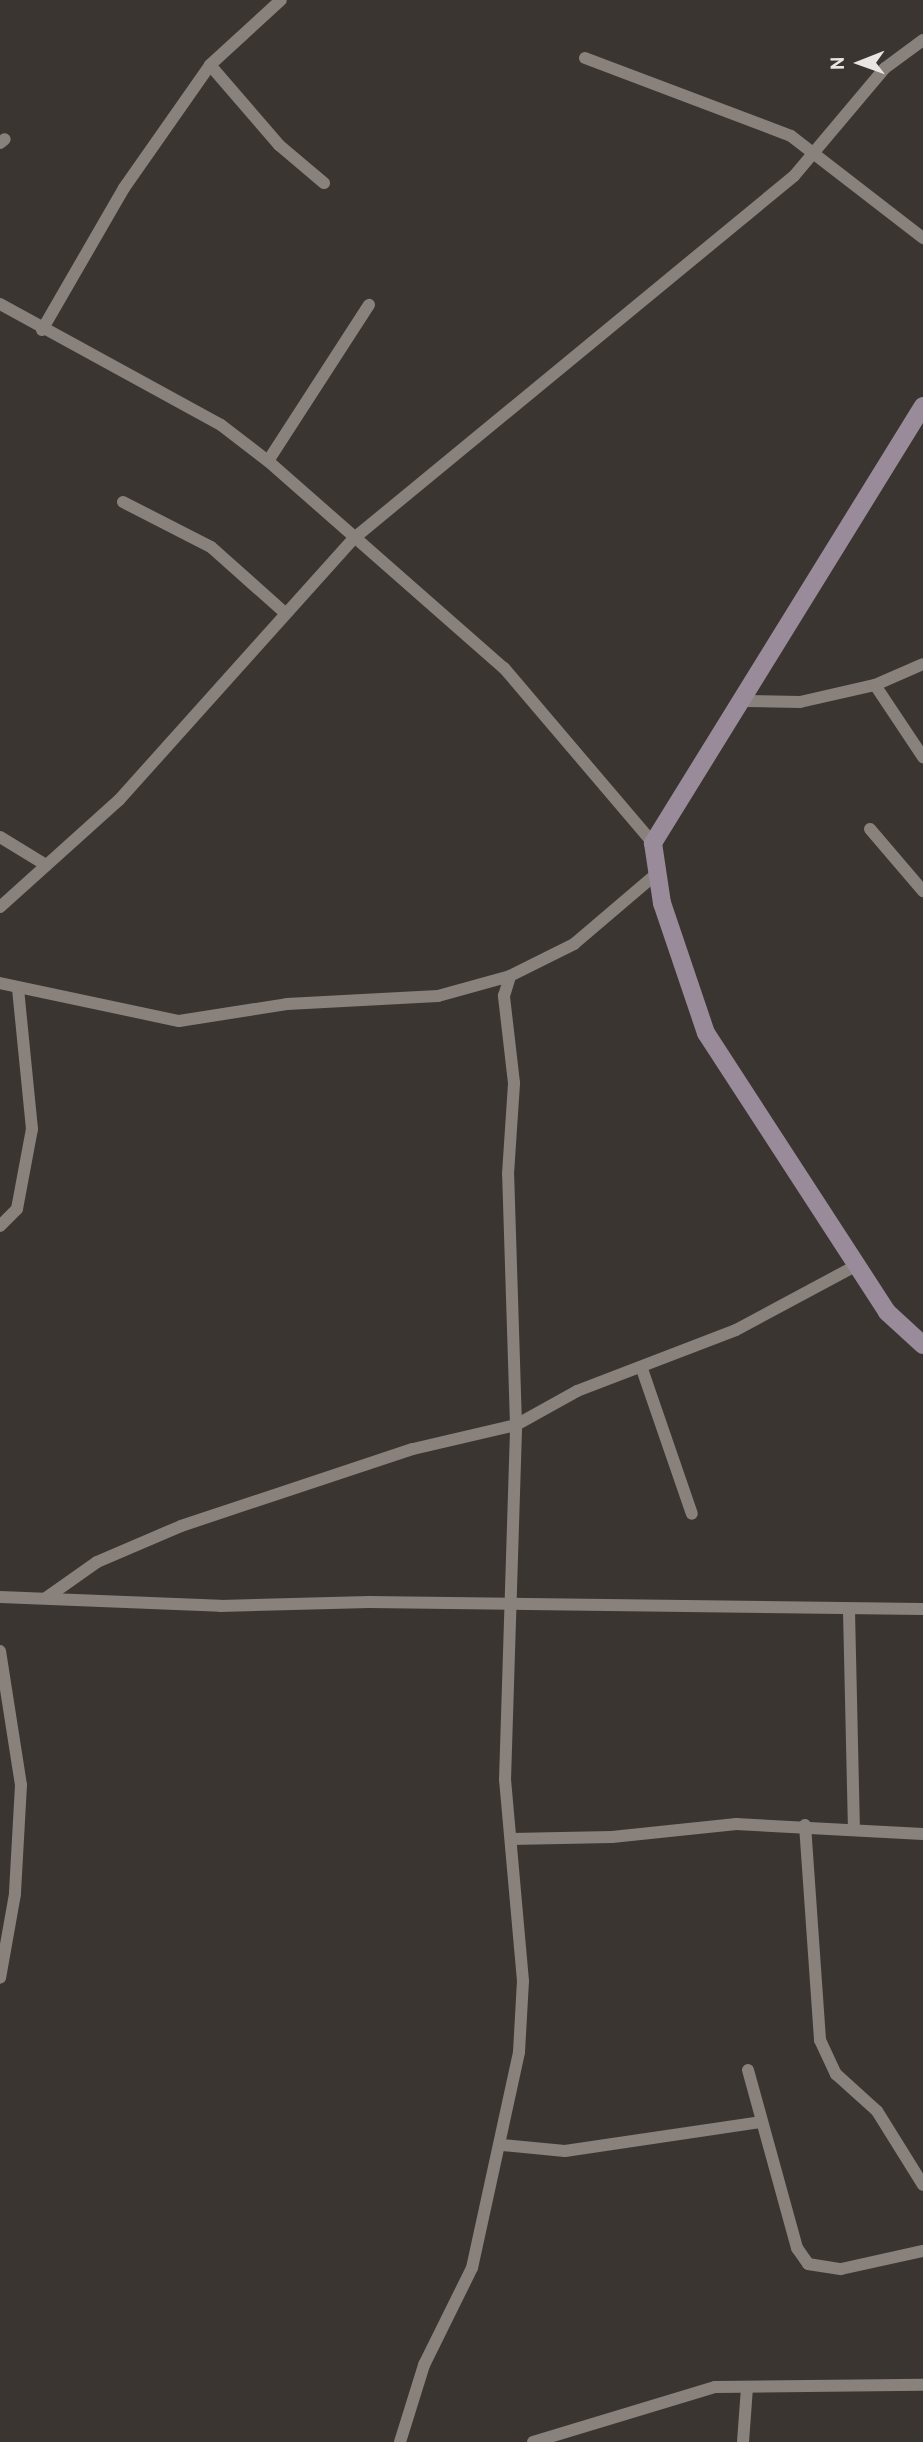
<!DOCTYPE html>
<html>
<head>
<meta charset="utf-8">
<style>
  body { margin:0 }
  #map { position:relative; width:923px; height:2442px; overflow:hidden; background:#3b3531; font-family:Overpass,sans-serif }
  div>[style] { position:absolute }
  [style*='--x'] { left:calc(var(--x)*1px); top:calc(var(--y)*1px); width:calc(var(--w)*1px); rotate:calc(var(--a)*1deg) }
  .street>* { height:12px; margin:-6px; padding:0 6px; transform-origin:6px; border-radius:6px; background:#88817c }
  .secondary>* { height:18px; margin:-9px; padding:0 9px; transform-origin:9px; border-radius:9px; background:#9a8b9a }
  span { translate:-50% -50%; white-space:nowrap; text-align:center; line-height:1.15; -webkit-text-stroke:5px #3b3531; paint-order:stroke }
  .north { position:absolute; left:825px; top:28px; width:70px; height:70px; -webkit-text-stroke:5px #3b3531; paint-order:stroke; rotate:269deg; font-size:19px; font-weight:700; line-height:28px; text-align:center; color:#e8e5e2 }
  .north::after { content:''; display:block; margin:auto; width:24px; height:32px; background:#e8e5e2; clip-path:polygon(50% 0,100% 100%,50% 72%,0 100%) }
</style>
</head>
<body>
<div id="map">
  <div class="street">
    <i style="--x:585;--y:58;--w:220;--a:20.7"></i>
    <i style="--x:791;--y:136;--w:167;--a:37.7"></i>
    <i style="--x:210;--y:65;--w:106;--a:49.2"></i>
    <i style="--x:279;--y:145;--w:59;--a:40.2"></i>
    <i style="--x:0;--y:143;--w:6;--a:-39"></i>
    <i style="--x:0;--y:304;--w:252;--a:28.7"></i>
    <i style="--x:221;--y:425;--w:59;--a:37.5"></i>
    <i style="--x:268;--y:461;--w:314;--a:41.3"></i>
    <i style="--x:504;--y:668;--w:230;--a:49.6"></i>
    <i style="--x:42;--y:330;--w:164;--a:-60"></i>
    <i style="--x:124;--y:188;--w:150;--a:-55"></i>
    <i style="--x:210;--y:65;--w:96;--a:-42.5"></i>
    <i style="--x:268;--y:461;--w:186;--a:-57.1"></i>
    <i style="--x:123;--y:502;--w:99;--a:27.1"></i>
    <i style="--x:211;--y:547;--w:99;--a:41.7"></i>
    <i style="--x:875;--y:685;--w:87;--a:56.3"></i>
    <i style="--x:744;--y:701;--w:56;--a:1"></i>
    <i style="--x:800;--y:702;--w:77;--a:-12.8"></i>
    <i style="--x:875;--y:685;--w:52;--a:-23.6"></i>
    <i style="--x:870;--y:829;--w:82;--a:49.5"></i>
    <i style="--x:0;--y:837;--w:54;--a:31.3"></i>
    <i style="--x:0;--y:907;--w:160;--a:-42"></i>
    <i style="--x:119;--y:800;--w:351;--a:-48.1"></i>
    <i style="--x:353;--y:539;--w:571;--a:-39.46"></i>
    <i style="--x:794;--y:176;--w:141;--a:-49.9"></i>
    <i style="--x:885;--y:68;--w:47;--a:-36.4"></i>
    <i style="--x:0;--y:983;--w:183;--a:12"></i>
    <i style="--x:179;--y:1021;--w:109;--a:-8.9"></i>
    <i style="--x:287;--y:1004;--w:151;--a:-3"></i>
    <i style="--x:438;--y:996;--w:75;--a:-15.5"></i>
    <i style="--x:510;--y:976;--w:72;--a:-26.6"></i>
    <i style="--x:574;--y:944;--w:106;--a:-40.4"></i>
    <i style="--x:0;--y:1226;--w:24;--a:-45"></i>
    <i style="--x:17;--y:1209;--w:81;--a:-79.4"></i>
    <i style="--x:32;--y:1129;--w:142;--a:-95.7"></i>
    <i style="--x:642;--y:1369;--w:153;--a:71"></i>
    <i style="--x:0;--y:1597;--w:220;--a:2.3"></i>
    <i style="--x:220;--y:1606;--w:149;--a:-1.5"></i>
    <i style="--x:369;--y:1602;--w:554;--a:0.72"></i>
    <i style="--x:46;--y:1598;--w:62;--a:-35.2"></i>
    <i style="--x:97;--y:1562;--w:91;--a:-23.2"></i>
    <i style="--x:181;--y:1526;--w:244;--a:-18.4"></i>
    <i style="--x:413;--y:1449;--w:106;--a:-13.1"></i>
    <i style="--x:516;--y:1425;--w:251;--a:-91.8"></i>
    <i style="--x:508;--y:1174;--w:91;--a:-86.2"></i>
    <i style="--x:514;--y:1083;--w:88;--a:-96.6"></i>
    <i style="--x:504;--y:996;--w:21;--a:-73"></i>
    <i style="--x:849;--y:1611;--w:218;--a:88.7"></i>
    <i style="--x:0;--y:1651;--w:136;--a:81.1"></i>
    <i style="--x:21;--y:1785;--w:109;--a:93.2"></i>
    <i style="--x:15;--y:1894;--w:85;--a:100.1"></i>
    <i style="--x:805;--y:1825;--w:216;--a:86"></i>
    <i style="--x:820;--y:2040;--w:38;--a:65"></i>
    <i style="--x:836;--y:2074;--w:55;--a:42.1"></i>
    <i style="--x:877;--y:2111;--w:87;--a:58.1"></i>
    <i style="--x:511;--y:1839;--w:101;--a:-1.1"></i>
    <i style="--x:612;--y:1837;--w:125;--a:-6"></i>
    <i style="--x:736;--y:1824;--w:187;--a:3.1"></i>
    <i style="--x:748;--y:2070;--w:185;--a:74.6"></i>
    <i style="--x:797;--y:2248;--w:19;--a:55"></i>
    <i style="--x:808;--y:2264;--w:33;--a:9"></i>
    <i style="--x:841;--y:2269;--w:84;--a:-12.4"></i>
    <i style="--x:502;--y:2145;--w:63;--a:5.4"></i>
    <i style="--x:565;--y:2151;--w:199;--a:-8.4"></i>
    <i style="--x:400;--y:2442;--w:81;--a:-72.7"></i>
    <i style="--x:424;--y:2365;--w:108;--a:-63.7"></i>
    <i style="--x:472;--y:2268;--w:221;--a:-77.7"></i>
    <i style="--x:519;--y:2052;--w:71;--a:-86.8"></i>
    <i style="--x:523;--y:1981;--w:202;--a:-95.1"></i>
    <i style="--x:505;--y:1780;--w:355;--a:-88.2"></i>
    <i style="--x:516;--y:1425;--w:70;--a:-29.1"></i>
    <i style="--x:577;--y:1391;--w:170;--a:-21"></i>
    <i style="--x:736;--y:1330;--w:137;--a:-28.2"></i>
    <i style="--x:533;--y:2442;--w:190;--a:-16.8"></i>
    <i style="--x:715;--y:2387;--w:208;--a:-0.6"></i>
    <i style="--x:743;--y:2442;--w:55;--a:-85.8"></i>
  </div>
  <div class="secondary">
    <i style="--x:923;--y:406;--w:514;--a:121.71"></i>
    <i style="--x:653;--y:843;--w:61;--a:81.5"></i>
    <i style="--x:662;--y:903;--w:137;--a:71.3"></i>
    <i style="--x:706;--y:1033;--w:333;--a:57"></i>
    <i style="--x:887;--y:1312;--w:49;--a:42.5"></i>
  </div>
  <div class="north">N</div>
</div>
</body>
</html>
